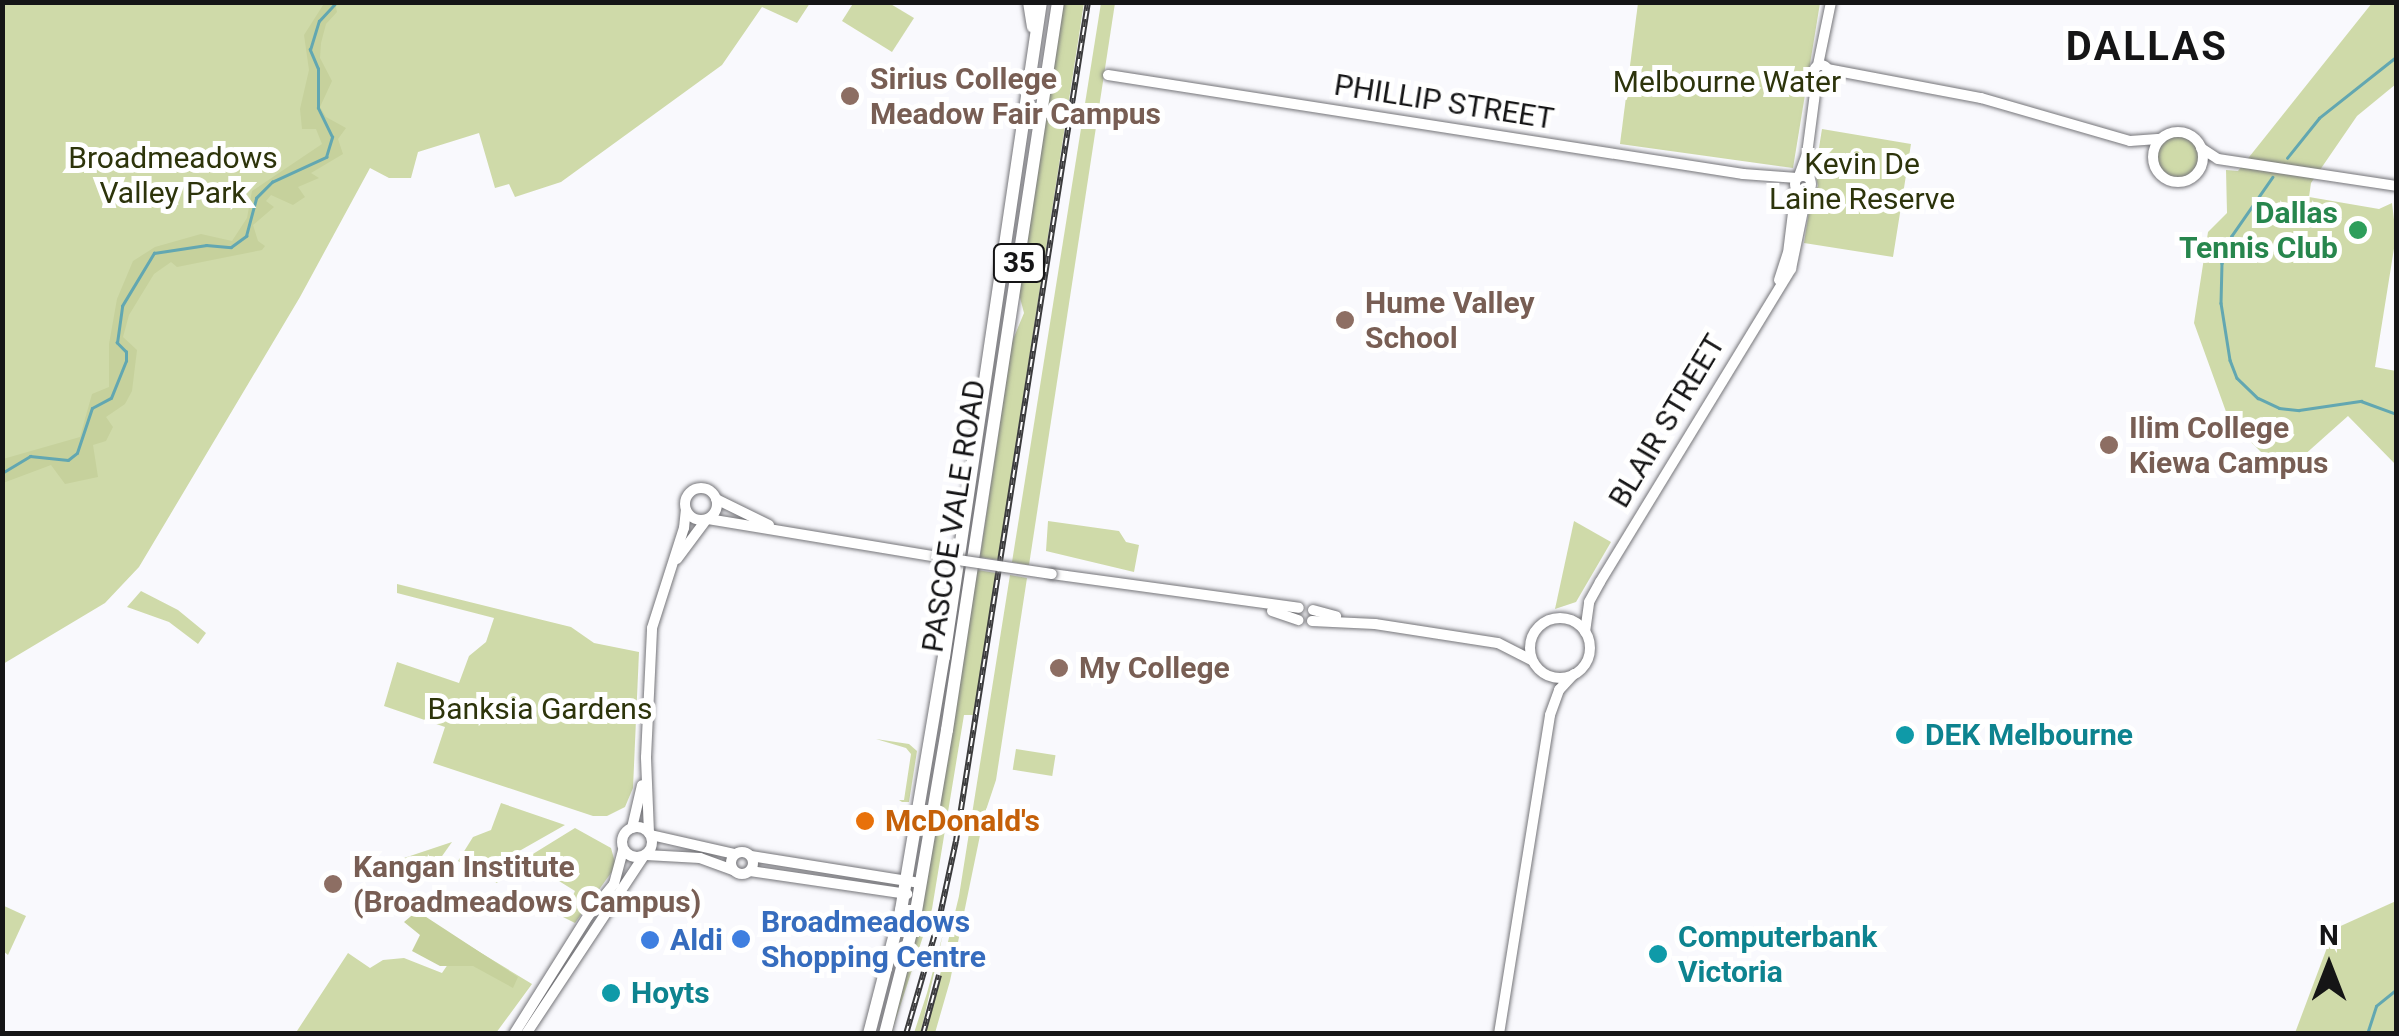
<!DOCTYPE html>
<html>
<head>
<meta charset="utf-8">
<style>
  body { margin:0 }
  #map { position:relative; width:2399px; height:1036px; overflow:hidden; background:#f9f9fd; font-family:Roboto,sans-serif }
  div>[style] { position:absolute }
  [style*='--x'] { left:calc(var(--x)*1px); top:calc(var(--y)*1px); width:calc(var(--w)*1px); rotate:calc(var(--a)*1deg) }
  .green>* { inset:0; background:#cfdaa9; transform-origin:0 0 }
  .round { border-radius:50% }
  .forest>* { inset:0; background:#c6d19c }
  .stream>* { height:2.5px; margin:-1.25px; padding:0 1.25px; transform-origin:1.25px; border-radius:1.25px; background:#62a7b1 }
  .roads { filter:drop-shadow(0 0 2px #757579) drop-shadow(0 0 2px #757579) }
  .minor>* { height:10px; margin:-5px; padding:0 5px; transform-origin:5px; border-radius:5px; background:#fff }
  .minor>.ring { margin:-5px; padding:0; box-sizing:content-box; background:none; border:10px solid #fff; border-radius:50% }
  .major>* { height:12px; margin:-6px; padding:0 6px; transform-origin:6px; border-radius:6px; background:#fff }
  .rail>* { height:6px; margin-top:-3px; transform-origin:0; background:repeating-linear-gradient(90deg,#fff 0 8px,#3b3b3d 0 16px); box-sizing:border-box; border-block:2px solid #3b3b3d }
  .bridges { filter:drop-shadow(0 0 2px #757579) drop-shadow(0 0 2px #757579) }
  .minor-bridge>* { height:10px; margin:-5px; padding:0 5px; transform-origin:5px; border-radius:5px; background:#fff }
  .dots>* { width:28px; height:28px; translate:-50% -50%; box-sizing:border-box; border:5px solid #fff; border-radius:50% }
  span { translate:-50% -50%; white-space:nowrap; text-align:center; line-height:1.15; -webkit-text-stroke:10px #fff; paint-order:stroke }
  .shield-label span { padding:2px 8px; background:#fff; border:2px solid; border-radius:8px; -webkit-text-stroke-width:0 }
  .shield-label { font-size:28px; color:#151516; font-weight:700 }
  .education-label { font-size:30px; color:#785e54; font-weight:700 }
  .left { translate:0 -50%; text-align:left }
  .park-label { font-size:30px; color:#2d340b }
  .street-label { font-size:30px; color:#151516 }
  .leisure-label { font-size:30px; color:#27864d; font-weight:700 }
  .right { translate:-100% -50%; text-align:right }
  .culture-label { font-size:30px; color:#0d838f; font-weight:700 }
  .food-label { font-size:30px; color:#c56008; font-weight:700 }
  .shop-label { font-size:30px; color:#366cbe; font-weight:700 }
  .district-label { font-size:40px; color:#151516; font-weight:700; letter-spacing:2.5px }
  .frame { position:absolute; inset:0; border:5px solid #151516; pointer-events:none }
  .north { position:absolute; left:2279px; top:916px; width:100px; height:100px; -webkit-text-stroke:8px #fff; paint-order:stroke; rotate:0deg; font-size:28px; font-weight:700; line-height:40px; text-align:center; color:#151516 }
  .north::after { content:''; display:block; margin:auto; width:35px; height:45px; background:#151516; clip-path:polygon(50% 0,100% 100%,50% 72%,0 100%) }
</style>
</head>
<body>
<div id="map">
  <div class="green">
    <i style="clip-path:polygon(854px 2px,889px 3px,914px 18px,892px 52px,842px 21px)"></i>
    <i style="clip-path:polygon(3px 3px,810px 3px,797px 23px,762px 7px,722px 65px,561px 182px,515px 197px,509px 184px,495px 188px,479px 133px,418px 152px,411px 178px,389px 178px,370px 168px,300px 297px,139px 567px,105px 603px,3px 664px)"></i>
    <i style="clip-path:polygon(1063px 3px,1084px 3px,998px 560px,980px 557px,1012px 342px,1024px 313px,1019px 294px)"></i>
    <i style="clip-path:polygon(1101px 3px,1115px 3px,1029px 565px,1012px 562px)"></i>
    <i style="clip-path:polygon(1638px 3px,1820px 3px,1793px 168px,1620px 144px)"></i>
    <i style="clip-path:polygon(2372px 3px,2396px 3px,2396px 84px,2357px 116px,2311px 183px,2309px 197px,2379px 209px,2392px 203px,2396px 236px,2375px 367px,2396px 371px,2396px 465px,2348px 416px,2283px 474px,2229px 420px,2194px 323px,2208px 232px,2227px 213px,2226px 170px,2238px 171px)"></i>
    <i style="clip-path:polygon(1822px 129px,1911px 144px,1893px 257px,1804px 243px,1811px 198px,1818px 186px,1815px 173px)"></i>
    <i class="round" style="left:2156px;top:135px;width:44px;height:44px"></i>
    <i style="clip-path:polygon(1048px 521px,1119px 531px,1126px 542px,1139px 545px,1134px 572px,1046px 551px)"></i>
    <i style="clip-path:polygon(1574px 521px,1611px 542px,1576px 602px,1555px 609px)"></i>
    <i style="clip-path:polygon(977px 570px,996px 573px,974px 715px,964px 715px,932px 909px,891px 1034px,921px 915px)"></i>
    <i style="clip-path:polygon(1010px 575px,1027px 578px,996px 780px,984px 816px,950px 981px,935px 1033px,926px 1033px,959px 896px)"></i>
    <i style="clip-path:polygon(397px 584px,571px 627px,594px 643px,639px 652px,633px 788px,625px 807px,607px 816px,593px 816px,433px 763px,445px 727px,384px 706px,397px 662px,459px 683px,469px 656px,486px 642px,494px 618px,397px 593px)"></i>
    <i style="clip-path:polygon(141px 591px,178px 610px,206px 633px,198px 644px,169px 622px,127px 607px)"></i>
    <i style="clip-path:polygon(876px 739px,909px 744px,917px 751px,909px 802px,902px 802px,899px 800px,904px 800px,911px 754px,906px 748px)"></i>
    <i style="left:1016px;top:749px;width:40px;height:21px;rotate:9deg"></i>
    <i style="clip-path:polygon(501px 803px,565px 825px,514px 854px,497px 883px,458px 861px,473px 837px,491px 830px)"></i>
    <i style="clip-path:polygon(575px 828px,611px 848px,616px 866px,575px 923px,563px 917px,575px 891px,530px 863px,528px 857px)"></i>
    <i style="clip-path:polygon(452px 842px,435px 866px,408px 866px,401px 859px)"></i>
    <i style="clip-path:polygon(2396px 901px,2396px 1033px,2295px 1033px,2334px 929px)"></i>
    <i style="clip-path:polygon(2px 905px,26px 916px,8px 955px,3px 951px)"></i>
    <i style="clip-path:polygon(943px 934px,921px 1031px,914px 1033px,927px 993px)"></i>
    <i style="clip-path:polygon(463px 942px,532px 984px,496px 1033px,295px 1034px,348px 953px,370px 968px,383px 960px,404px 958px,442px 973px)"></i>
  </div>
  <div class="forest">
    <i style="clip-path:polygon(325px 2px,335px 3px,337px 12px,326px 24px,321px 43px,320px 58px,332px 81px,320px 107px,326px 117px,346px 128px,338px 139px,343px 154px,311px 173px,319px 178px,298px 187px,305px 197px,293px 205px,271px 195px,266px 201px,274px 207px,253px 225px,258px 241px,265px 246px,262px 250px,177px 267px,171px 262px,154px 274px,129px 315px,123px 337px,137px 350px,132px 391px,125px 404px,106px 417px,113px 427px,106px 441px,93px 445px,98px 477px,65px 484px,51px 465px,3px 483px,3px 459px,80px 437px,92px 394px,109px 387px,109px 344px,117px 299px,133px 261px,155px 247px,201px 234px,232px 241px,247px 218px,252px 191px,322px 144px,316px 129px,302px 129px,300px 109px,309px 70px,304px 35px)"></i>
    <i style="clip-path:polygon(417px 911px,518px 977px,513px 988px,473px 966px,440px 966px,412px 951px,420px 935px,404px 922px)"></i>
  </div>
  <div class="stream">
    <i style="--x:2287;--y:158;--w:51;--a:-51.3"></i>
    <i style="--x:2319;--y:118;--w:98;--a:-38.4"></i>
    <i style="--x:2273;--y:177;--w:72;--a:124.8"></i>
    <i style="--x:2232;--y:236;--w:29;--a:110"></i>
    <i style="--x:2222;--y:263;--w:40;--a:91.4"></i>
    <i style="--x:2221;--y:303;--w:58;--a:81"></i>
    <i style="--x:2230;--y:360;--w:19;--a:69"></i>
    <i style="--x:2237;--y:378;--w:29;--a:44"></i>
    <i style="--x:2258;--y:398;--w:23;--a:25"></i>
    <i style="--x:2279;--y:408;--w:20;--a:6"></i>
    <i style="--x:2299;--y:410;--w:63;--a:-8.3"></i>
    <i style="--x:2361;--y:401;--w:37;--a:20"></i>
    <i style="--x:2;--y:473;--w:33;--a:-31"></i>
    <i style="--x:30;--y:456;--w:38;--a:6"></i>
    <i style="--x:68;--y:460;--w:11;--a:-38"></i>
    <i style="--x:77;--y:453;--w:47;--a:-71.6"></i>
    <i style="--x:92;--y:408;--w:21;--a:-28"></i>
    <i style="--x:111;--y:398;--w:40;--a:-68"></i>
    <i style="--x:126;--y:361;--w:9;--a:-90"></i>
    <i style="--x:126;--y:352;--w:13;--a:-135"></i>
    <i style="--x:117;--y:343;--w:37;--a:-82"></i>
    <i style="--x:122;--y:306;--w:62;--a:-58.9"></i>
    <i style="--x:154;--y:253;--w:53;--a:-8.7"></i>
    <i style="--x:206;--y:245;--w:25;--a:5"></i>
    <i style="--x:231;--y:247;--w:19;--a:-36"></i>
    <i style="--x:246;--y:236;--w:39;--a:-75"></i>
    <i style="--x:256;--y:198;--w:23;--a:-45"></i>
    <i style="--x:272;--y:182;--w:60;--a:-24.8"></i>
    <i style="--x:326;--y:157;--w:21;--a:-73"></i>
    <i style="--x:332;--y:137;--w:32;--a:-116"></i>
    <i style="--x:318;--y:108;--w:39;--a:-90"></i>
    <i style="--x:318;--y:69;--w:21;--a:-113"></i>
    <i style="--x:310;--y:50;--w:30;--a:-73"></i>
    <i style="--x:319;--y:21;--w:26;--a:-47"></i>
    <i style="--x:2367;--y:1034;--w:29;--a:-72"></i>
    <i style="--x:2376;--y:1006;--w:26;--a:-39"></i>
  </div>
  <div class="roads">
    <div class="minor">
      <i class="ring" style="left:1814px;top:65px;width:4px;height:4px"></i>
      <i style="--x:1818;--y:65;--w:64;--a:-78.3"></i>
      <i style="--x:1827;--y:69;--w:157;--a:10.7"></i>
      <i style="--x:1981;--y:98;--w:155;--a:16.1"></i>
      <i style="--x:2130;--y:141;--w:31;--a:-4"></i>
      <i style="--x:1108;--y:75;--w:643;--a:8.86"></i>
      <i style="--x:1743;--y:174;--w:54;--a:4.2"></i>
      <i class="ring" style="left:2153px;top:132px;width:40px;height:40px"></i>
      <i style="--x:2201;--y:148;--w:20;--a:33"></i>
      <i style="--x:2218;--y:159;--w:180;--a:8.6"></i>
      <i class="ring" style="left:1795px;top:176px;width:6px;height:6px"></i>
      <i style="--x:1799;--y:176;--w:23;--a:-70"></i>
      <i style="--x:1807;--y:154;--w:77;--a:-82.5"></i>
      <i style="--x:1779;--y:280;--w:28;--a:-72"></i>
      <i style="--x:1788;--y:253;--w:64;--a:-82.9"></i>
      <i class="ring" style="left:685px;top:488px;width:22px;height:22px"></i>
      <i style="--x:716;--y:499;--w:59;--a:26.1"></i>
      <i style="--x:708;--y:519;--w:233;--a:9.4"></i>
      <i style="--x:677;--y:559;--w:49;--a:-53.4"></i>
      <i style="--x:1052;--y:574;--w:249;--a:7.8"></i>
      <i style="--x:1313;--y:610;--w:24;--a:15"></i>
      <i style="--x:1272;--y:611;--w:28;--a:19"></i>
      <i class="ring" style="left:1530px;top:618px;width:50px;height:50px"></i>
      <i style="--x:1312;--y:621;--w:63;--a:2.7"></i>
      <i style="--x:1375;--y:624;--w:124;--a:8.8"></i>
      <i style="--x:1498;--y:643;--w:38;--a:27"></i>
      <i style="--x:1585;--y:632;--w:30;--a:-82"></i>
      <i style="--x:1589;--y:602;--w:23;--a:-61"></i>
      <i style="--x:1600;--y:582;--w:367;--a:-58.6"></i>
      <i style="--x:1791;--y:269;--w:80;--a:-78.4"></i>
      <i class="ring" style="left:622px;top:827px;width:20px;height:20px"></i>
      <i style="--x:632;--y:828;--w:44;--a:-76.9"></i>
      <i style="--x:649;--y:833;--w:76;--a:-92.3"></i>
      <i style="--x:646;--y:757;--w:129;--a:-87.3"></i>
      <i style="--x:652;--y:628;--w:105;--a:-72.3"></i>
      <i style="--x:684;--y:528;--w:18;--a:-84"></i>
      <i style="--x:651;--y:835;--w:85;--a:12.9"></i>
      <i class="ring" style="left:731px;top:852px;width:12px;height:12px"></i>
      <i style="--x:646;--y:855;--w:54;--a:3.2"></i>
      <i style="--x:700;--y:858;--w:35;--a:20"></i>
      <i style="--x:751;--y:856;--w:171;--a:9.1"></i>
      <i style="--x:750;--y:871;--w:159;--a:8.3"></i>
      <i style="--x:514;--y:1034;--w:139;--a:-57.9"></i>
      <i style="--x:588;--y:916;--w:41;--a:-50.9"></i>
      <i style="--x:614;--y:884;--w:35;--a:-75"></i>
      <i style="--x:526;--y:1034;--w:212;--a:-56.5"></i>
      <i style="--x:1499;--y:1034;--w:323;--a:-80.9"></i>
      <i style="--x:1550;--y:715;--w:27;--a:-70"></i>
      <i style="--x:1559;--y:690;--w:22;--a:-47"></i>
    </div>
    <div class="major">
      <i style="--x:1029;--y:2;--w:25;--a:81"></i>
      <i style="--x:869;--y:1034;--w:128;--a:-75.5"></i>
      <i style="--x:901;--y:910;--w:257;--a:-80.4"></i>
      <i style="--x:944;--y:657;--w:662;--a:-81.58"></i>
      <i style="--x:885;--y:1034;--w:121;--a:-75.6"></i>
      <i style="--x:915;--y:917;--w:190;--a:-80.3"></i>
      <i style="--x:947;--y:730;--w:736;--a:-81.33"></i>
    </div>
  </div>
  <div class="rail">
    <i style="--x:906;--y:1034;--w:119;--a:-73.9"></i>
    <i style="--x:939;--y:920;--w:81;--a:-77.9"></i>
    <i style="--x:956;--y:841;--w:849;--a:-81.06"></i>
    <i style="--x:923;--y:1034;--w:61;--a:-74.8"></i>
  </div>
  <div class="bridges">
    <div class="minor-bridge">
      <i style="--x:938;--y:557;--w:115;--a:8.5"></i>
    </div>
  </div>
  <div class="dots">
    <i style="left:850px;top:96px;background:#8d6e63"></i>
    <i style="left:2358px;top:230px;background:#2e9e5b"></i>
    <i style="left:1345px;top:320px;background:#8d6e63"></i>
    <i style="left:2109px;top:445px;background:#8d6e63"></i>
    <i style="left:1059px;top:668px;background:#8d6e63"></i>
    <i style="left:1905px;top:735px;background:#0f9aa8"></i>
    <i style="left:865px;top:821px;background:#e8710a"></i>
    <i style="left:333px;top:884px;background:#8d6e63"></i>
    <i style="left:741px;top:939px;background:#3f7fe0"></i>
    <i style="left:650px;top:940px;background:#3f7fe0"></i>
    <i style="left:1658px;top:954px;background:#0f9aa8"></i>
    <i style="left:611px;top:993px;background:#0f9aa8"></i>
  </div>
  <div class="shield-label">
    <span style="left:1019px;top:263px">35</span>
  </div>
  <div class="education-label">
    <span class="left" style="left:870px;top:96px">Sirius College<br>Meadow Fair Campus</span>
    <span class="left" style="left:1365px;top:320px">Hume Valley<br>School</span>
    <span class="left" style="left:2129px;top:445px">Ilim College<br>Kiewa Campus</span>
    <span class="left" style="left:1079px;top:668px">My College</span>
    <span class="left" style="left:353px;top:884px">Kangan Institute<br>(Broadmeadows Campus)</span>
  </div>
  <div class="park-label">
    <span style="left:1727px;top:82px">Melbourne Water</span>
    <span style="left:173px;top:175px">Broadmeadows<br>Valley Park</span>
    <span style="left:1862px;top:181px">Kevin De<br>Laine Reserve</span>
    <span style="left:540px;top:709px">Banksia Gardens</span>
  </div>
  <div class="street-label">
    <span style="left:1444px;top:102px;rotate:9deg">PHILLIP STREET</span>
    <span style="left:1667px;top:421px;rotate:-59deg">BLAIR STREET</span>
    <span style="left:954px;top:516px;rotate:-81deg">PASCOE VALE ROAD</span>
  </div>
  <div class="leisure-label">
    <span class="right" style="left:2338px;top:230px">Dallas<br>Tennis Club</span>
  </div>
  <div class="culture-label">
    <span class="left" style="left:1925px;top:735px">DEK Melbourne</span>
    <span class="left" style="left:1678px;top:954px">Computerbank<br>Victoria</span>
    <span class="left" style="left:631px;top:993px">Hoyts</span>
  </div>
  <div class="food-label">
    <span class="left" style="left:885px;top:821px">McDonald's</span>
  </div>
  <div class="shop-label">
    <span class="left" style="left:761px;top:939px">Broadmeadows<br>Shopping Centre</span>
    <span class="left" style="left:670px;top:940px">Aldi</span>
  </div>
  <div class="district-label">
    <span style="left:2147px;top:47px">DALLAS</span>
  </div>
  <div class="frame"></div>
  <div class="north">N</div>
</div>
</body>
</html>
